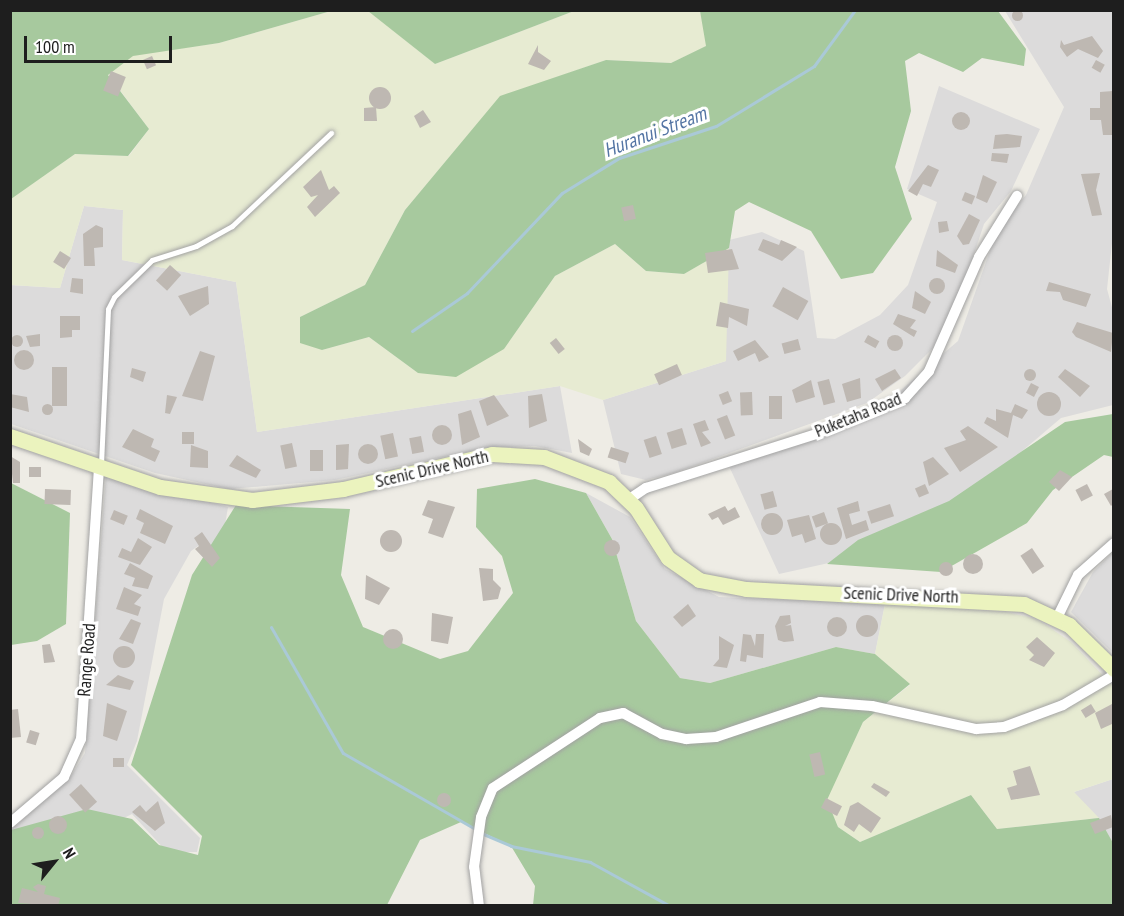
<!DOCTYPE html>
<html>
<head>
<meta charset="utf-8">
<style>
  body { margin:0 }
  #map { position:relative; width:1124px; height:916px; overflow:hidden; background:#eeece5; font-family:"PT Sans Narrow",sans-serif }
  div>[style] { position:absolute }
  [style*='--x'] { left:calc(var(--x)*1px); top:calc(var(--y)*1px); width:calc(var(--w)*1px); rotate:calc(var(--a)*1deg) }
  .residential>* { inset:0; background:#dcdbdb }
  .farmland>* { inset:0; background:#e7ebd2 }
  .forest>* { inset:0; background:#a7c99e }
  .stream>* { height:3px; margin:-1.5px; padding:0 1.5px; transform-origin:1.5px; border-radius:1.5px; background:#aac9d7 }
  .building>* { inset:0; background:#beb8b2; transform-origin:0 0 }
  .round { border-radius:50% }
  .roads { filter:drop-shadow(0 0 2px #a2a2a2) drop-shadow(0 0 2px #a2a2a2) }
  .lane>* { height:5px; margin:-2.5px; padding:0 2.5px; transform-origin:2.5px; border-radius:2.5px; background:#fff }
  .street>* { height:10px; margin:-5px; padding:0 5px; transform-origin:5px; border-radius:5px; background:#fff }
  .secondary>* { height:15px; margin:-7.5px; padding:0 7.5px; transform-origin:7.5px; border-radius:7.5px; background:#ebf3be }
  span { translate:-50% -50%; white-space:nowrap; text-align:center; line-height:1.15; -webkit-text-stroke:6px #fff; paint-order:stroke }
  .street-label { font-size:18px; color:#1e1e1e }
  .water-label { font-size:20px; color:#5475a4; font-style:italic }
  .frame { position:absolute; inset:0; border:12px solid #1e1e1e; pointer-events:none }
  .north { position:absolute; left:24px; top:832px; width:60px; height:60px; -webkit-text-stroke:4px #fff; paint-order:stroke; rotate:60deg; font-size:16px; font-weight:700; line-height:24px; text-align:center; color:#1e1e1e }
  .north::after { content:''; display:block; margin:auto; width:21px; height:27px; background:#1e1e1e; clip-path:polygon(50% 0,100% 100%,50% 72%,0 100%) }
  .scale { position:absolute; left:24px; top:36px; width:148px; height:27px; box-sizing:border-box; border:3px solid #1e1e1e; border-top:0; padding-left:8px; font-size:18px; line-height:21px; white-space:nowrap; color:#1e1e1e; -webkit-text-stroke:4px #fff; paint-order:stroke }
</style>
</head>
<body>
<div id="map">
  <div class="residential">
    <i style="clip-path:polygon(1005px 11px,1113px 11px,1114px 225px,1107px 289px,1113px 311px,1113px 405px,1061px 418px,941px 520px,892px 549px,779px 574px,728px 464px,872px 415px,958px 341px,998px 228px,1026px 195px,1064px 107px)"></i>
    <i style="clip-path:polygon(939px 86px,1040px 129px,1011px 191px,984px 224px,947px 334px,905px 376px,867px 403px,677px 472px,646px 480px,621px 474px,603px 400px,726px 361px,700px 247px,762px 232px,804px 251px,817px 338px,835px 339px,880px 315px,908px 285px,937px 202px,907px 189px)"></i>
    <i style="clip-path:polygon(84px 206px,123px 210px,122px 260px,236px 282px,257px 432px,560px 386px,572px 453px,535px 446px,485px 448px,335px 480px,229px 489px,155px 473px,11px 424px,10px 285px,60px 288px)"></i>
    <i style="clip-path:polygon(106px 475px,228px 507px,220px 555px,198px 546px,191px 551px,164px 599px,137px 741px,127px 765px,200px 838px,197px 852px,167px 852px,132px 814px,106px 827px,11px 905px,10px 831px,71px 776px,85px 753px)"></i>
    <i style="clip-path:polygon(586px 493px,630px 517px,665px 569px,719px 597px,885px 604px,875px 654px,836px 647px,710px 683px,680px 678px,636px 621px,612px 539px)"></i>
    <i style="clip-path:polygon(1113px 552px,1113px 653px,1071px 612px,1093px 572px)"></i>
    <i style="clip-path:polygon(1113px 779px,1113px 870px,1074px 792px)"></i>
  </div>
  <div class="farmland">
    <i style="clip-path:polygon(368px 10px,435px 64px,574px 11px,700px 11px,707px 46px,671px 63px,606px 60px,500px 97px,405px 210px,365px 285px,300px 317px,322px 350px,369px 337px,418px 373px,504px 349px,555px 276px,615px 244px,646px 271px,684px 274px,729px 248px,726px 361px,603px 400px,560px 386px,257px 432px,236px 282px,122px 260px,123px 210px,84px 206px,60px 288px,11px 285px,10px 199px,75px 154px,129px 156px,149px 129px,108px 74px,133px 55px,219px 43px,331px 11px)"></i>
    <i style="clip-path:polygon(885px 604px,1006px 612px,1037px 619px,1071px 642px,1113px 686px,1113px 779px,1074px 792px,1099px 818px,997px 829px,971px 795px,860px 842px,838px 827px,826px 800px,863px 722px,910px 685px,875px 654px)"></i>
  </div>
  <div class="forest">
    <i style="clip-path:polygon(11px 11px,331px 11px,219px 43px,133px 56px,108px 75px,149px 129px,128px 156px,75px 154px,11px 199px)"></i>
    <i style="clip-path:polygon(368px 11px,574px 11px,435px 64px)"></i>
    <i style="clip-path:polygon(700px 11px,998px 11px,1026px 49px,1024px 66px,982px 58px,963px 72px,919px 53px,905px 61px,911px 111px,895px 167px,912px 219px,873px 273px,841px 279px,811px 231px,749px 202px,735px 211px,729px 248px,684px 274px,646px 271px,615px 244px,555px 276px,504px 349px,456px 377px,418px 373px,369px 337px,322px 350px,300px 343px,300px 317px,365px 285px,405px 210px,500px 96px,606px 60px,671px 63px,706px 46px)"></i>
    <i style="clip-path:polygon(1113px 414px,1113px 457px,1104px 455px,1053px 490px,1027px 523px,941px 572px,827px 564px,858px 540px,949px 501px,1065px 422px)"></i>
    <i style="clip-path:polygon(535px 479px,586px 493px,612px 539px,636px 621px,680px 678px,710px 683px,836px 647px,875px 654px,910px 684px,863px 722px,827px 800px,838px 827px,860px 842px,971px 795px,997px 829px,1099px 818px,1113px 843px,1113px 905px,533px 905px,535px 886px,511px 846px,461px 822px,420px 840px,387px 905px,11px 906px,11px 830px,87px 809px,132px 819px,159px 845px,198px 855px,202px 836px,131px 765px,192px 575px,236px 505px,350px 509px,341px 575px,363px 627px,440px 659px,468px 651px,513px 593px,502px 556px,476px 527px,477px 489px)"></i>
    <i style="clip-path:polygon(11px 483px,70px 513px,66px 624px,37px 641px,11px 645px)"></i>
  </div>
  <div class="stream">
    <i style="--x:412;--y:331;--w:67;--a:-34.6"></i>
    <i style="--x:467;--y:293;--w:138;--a:-46.5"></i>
    <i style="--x:562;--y:193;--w:67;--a:-31.6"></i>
    <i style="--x:619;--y:158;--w:102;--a:-18.3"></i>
    <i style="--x:716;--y:126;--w:115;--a:-31.5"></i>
    <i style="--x:814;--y:66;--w:69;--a:-53.8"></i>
    <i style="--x:271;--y:627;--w:145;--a:60.3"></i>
    <i style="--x:343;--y:753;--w:152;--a:29.9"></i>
    <i style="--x:481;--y:833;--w:33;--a:23"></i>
    <i style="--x:511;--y:846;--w:81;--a:11.4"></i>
    <i style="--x:590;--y:862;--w:91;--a:28.8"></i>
  </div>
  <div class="building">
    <i class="round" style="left:1011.5px;top:9.5px;width:11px;height:11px"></i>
    <i style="clip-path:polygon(1092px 36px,1103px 51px,1098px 58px,1078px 49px,1067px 57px,1060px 47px,1061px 40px,1064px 45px)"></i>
    <i style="clip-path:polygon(538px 45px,538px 52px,551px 61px,544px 70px,528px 64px)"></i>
    <i style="left:152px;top:56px;width:10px;height:10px;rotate:66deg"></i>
    <i style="left:1096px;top:60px;width:10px;height:9px;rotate:29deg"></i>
    <i style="left:111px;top:71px;width:16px;height:21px;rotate:22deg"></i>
    <i class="round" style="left:369px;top:87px;width:22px;height:22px"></i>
    <i style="clip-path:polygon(1113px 91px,1113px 129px,1112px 135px,1103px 135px,1101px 120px,1090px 120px,1090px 108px,1100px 108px,1100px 92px)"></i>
    <i style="clip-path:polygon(376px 107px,377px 121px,364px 121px,364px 108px)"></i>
    <i style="clip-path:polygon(423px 110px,431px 122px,420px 128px,414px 116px)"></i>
    <i class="round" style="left:952px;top:112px;width:18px;height:18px"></i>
    <i style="clip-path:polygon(1007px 134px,1022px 136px,1020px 147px,993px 149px,995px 135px)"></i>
    <i style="clip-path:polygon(992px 153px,1009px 154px,1007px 163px,991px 161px)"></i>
    <i style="clip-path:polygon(928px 165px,939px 170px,931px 187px,923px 184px,917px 196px,908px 191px)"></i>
    <i style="clip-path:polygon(321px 170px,329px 190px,334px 186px,340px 193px,315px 217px,307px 207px,318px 195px,311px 197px,303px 187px)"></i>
    <i style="clip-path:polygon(1100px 173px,1096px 190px,1102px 215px,1092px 216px,1081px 174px)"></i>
    <i style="clip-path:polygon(983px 175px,997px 182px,987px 203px,976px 198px)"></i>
    <i style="left:965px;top:192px;width:11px;height:9px;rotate:22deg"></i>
    <i style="left:633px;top:205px;width:14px;height:12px;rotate:78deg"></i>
    <i style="clip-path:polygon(969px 214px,980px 220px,969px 244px,963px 245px,957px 236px)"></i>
    <i style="clip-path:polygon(947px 221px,949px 231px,939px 233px,938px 222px)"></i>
    <i style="clip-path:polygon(96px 225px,103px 228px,103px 247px,94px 248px,95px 266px,84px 266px,83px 234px)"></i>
    <i style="clip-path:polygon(763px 239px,779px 245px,781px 240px,797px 247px,782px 261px,758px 250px)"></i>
    <i style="clip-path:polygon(732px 249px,739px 269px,708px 273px,705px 253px)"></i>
    <i style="clip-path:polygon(937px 250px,958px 265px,955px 273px,936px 266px)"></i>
    <i style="left:60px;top:251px;width:13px;height:13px;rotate:32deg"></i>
    <i style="left:170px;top:265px;width:15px;height:21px;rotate:42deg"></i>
    <i style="clip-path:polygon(72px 278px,83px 279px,83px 294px,70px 292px)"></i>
    <i class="round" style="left:929px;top:278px;width:16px;height:16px"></i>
    <i style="clip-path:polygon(1049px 282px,1091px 294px,1086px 307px,1063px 300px,1060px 292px,1046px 291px)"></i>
    <i style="clip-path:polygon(208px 286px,209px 304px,190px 316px,178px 296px)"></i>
    <i style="left:783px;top:287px;width:29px;height:22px;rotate:29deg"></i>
    <i style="clip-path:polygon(915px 291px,931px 302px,925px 314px,912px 308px)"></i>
    <i style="clip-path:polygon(720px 302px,749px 309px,747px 326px,729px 317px,728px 328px,716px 326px)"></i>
    <i style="clip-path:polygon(898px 314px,916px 320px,910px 328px,917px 331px,914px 337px,893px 324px)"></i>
    <i style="clip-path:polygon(60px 316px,80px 316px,80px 330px,72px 330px,72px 337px,60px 338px)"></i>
    <i style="clip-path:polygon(1077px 322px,1113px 333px,1111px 352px,1076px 337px,1072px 332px)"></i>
    <i style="clip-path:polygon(40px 334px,40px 346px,30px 347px,26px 336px)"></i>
    <i class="round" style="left:11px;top:335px;width:12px;height:12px"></i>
    <i class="round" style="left:887px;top:335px;width:16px;height:16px"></i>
    <i style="left:868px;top:335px;width:13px;height:8px;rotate:29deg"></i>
    <i style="left:556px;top:338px;width:14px;height:8px;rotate:51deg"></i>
    <i style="left:798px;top:339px;width:11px;height:17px;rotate:75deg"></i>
    <i style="clip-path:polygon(755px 340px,769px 357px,759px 362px,755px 353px,738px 361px,733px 351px)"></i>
    <i class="round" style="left:14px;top:350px;width:20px;height:20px"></i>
    <i style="clip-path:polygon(200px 351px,215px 356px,203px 401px,182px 396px)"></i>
    <i style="left:677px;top:364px;width:12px;height:25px;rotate:66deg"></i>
    <i style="left:52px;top:367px;width:15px;height:39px"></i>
    <i style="clip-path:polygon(132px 368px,146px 372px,143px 382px,130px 377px)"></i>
    <i class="round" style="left:1024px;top:369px;width:12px;height:12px"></i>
    <i style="clip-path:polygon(895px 369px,901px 378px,882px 391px,875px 379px)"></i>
    <i style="clip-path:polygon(1065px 369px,1090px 386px,1080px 397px,1058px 377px)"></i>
    <i style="clip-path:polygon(860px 378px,861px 398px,847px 402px,842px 384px)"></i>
    <i style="left:829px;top:379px;width:24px;height:12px;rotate:75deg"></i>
    <i style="clip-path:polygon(811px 380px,815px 397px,796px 403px,792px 390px)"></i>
    <i style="left:1031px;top:383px;width:9px;height:11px;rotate:27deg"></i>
    <i style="left:728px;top:391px;width:11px;height:10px;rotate:68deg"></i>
    <i class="round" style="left:1037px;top:392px;width:24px;height:24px"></i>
    <i style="left:752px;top:392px;width:23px;height:12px;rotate:88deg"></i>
    <i style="clip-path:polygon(10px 394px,27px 397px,29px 412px,10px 407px)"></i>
    <i style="clip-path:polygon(542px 394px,547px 421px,529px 428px,528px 396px)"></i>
    <i style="clip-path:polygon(167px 395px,177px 397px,170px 414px,165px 413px)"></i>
    <i style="clip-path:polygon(494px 395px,509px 416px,487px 426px,479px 401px)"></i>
    <i style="left:769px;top:396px;width:13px;height:23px"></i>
    <i class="round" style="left:41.5px;top:403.5px;width:11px;height:11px"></i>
    <i style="clip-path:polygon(1015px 404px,1028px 410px,1022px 419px,1013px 415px,1008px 438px,984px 423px,987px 417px,996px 421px,996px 409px,1011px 413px)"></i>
    <i style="clip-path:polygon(471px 410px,480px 437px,462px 445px,458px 414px)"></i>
    <i style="left:727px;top:415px;width:22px;height:11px;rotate:68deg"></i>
    <i style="clip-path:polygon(705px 420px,709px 430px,702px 432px,711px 443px,701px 447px,693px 424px)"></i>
    <i class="round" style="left:432px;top:425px;width:20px;height:20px"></i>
    <i style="clip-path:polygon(968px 426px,998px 447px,960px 472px,944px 448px,966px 440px,960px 431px)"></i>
    <i style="left:682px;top:428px;width:17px;height:16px;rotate:73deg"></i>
    <i style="clip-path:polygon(133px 429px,154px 439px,151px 447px,160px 451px,155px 462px,122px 447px)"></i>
    <i style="left:182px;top:432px;width:12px;height:12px"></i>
    <i style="left:393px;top:433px;width:24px;height:13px;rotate:78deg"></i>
    <i style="left:421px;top:436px;width:16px;height:12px;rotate:79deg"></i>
    <i style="left:656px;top:436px;width:19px;height:13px;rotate:72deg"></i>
    <i style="clip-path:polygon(578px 439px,592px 449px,589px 456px,580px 452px)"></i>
    <i style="left:292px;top:443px;width:24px;height:12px;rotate:78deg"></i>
    <i style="clip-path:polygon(349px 444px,348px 469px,336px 470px,336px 445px)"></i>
    <i class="round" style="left:358px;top:444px;width:20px;height:20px"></i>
    <i style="clip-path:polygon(191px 445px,208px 451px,208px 468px,190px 467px)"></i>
    <i style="left:611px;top:447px;width:19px;height:11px;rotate:18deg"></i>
    <i style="left:310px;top:450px;width:13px;height:21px"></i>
    <i style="clip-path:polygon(237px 455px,261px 470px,256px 478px,229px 466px)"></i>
    <i style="clip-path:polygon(10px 456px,20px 462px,20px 483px,13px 483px)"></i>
    <i style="clip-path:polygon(933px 457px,949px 474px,929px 486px,923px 462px)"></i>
    <i style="left:29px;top:467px;width:12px;height:10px"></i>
    <i style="clip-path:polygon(1060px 470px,1072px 477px,1059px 491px,1049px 482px)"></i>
    <i style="left:925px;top:484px;width:10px;height:11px;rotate:66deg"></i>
    <i style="left:1087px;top:484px;width:13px;height:13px;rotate:63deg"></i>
    <i style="left:45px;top:489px;width:26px;height:15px;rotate:2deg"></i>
    <i style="clip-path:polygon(1113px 489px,1113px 504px,1111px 506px,1104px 494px)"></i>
    <i style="left:773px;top:491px;width:16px;height:13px;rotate:75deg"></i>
    <i style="clip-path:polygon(428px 500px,455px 507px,443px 538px,428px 533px,433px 519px,422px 515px)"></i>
    <i style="clip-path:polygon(858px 501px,860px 511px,849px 514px,852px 525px,866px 520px,869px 530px,846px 539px,837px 508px)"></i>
    <i style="left:890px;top:504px;width:13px;height:24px;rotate:72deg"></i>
    <i style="clip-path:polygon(725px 506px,728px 511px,735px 507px,740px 517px,723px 525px,718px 517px,712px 520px,708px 514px)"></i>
    <i style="clip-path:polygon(140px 509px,173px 526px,165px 544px,140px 533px,144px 523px,136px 519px)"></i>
    <i style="left:114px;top:510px;width:15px;height:10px;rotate:23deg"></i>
    <i style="left:824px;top:512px;width:12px;height:13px;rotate:70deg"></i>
    <i class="round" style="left:761px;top:513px;width:22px;height:22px"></i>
    <i style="clip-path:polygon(809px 515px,816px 539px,805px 543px,802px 534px,792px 537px,787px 520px)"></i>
    <i class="round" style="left:820px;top:523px;width:22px;height:22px"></i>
    <i class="round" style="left:380px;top:530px;width:22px;height:22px"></i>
    <i style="clip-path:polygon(202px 532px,220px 558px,212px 567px,195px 549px,199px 546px,194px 538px)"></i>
    <i style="clip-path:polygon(138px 538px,152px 547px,140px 565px,118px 557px,122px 548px,131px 552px)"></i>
    <i class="round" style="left:604px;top:540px;width:16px;height:16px"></i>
    <i style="left:1032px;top:548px;width:22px;height:14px;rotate:56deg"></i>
    <i class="round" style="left:963px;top:554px;width:20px;height:20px"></i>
    <i class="round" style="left:939px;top:562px;width:14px;height:14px"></i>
    <i style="clip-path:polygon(130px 563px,153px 576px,148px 589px,132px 586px,135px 578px,124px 574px)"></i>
    <i style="clip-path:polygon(479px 568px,493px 569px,493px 580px,501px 588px,498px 599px,483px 601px)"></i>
    <i style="clip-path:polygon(366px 575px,390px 588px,379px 605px,365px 599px)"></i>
    <i style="clip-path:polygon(124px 587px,142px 595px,134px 604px,141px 607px,138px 616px,116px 609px)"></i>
    <i style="clip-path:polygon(688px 604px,696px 616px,682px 627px,673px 617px)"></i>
    <i style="clip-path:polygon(432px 613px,453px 617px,448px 644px,431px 641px)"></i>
    <i style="clip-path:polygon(790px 615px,791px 623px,785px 626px,791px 625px,794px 641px,784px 642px,778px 640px,775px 626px,780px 616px)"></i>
    <i class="round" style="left:856px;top:615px;width:22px;height:22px"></i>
    <i class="round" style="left:827px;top:617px;width:20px;height:20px"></i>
    <i style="clip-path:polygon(131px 619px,141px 623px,133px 644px,119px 639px)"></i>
    <i class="round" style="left:383px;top:629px;width:20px;height:20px"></i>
    <i style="clip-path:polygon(743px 634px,751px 635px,755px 646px,756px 634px,764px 634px,763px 658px,747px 655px,746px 662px,740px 661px)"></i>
    <i style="clip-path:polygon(719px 636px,734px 645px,727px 668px,713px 666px,719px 659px)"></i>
    <i style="clip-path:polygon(1037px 637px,1055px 653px,1044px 667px,1029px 660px,1034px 655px,1026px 647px)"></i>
    <i style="clip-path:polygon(50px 644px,55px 662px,44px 663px,42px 645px)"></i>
    <i class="round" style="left:113px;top:646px;width:22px;height:22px"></i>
    <i style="clip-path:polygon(118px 675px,134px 681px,130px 690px,106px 685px)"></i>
    <i style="clip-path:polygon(107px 703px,127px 711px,117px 741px,103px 736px)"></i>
    <i style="left:1091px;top:704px;width:9px;height:12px;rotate:58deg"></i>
    <i style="clip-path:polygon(1112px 704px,1112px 724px,1101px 729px,1095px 713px)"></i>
    <i style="clip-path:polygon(18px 709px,21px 737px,10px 738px,10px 710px)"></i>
    <i style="left:30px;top:730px;width:10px;height:13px;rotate:17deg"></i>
    <i style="left:820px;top:752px;width:23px;height:11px;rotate:77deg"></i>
    <i style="left:113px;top:758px;width:11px;height:9px"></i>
    <i style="clip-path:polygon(1030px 766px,1040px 795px,1011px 800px,1007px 788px,1017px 785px,1013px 771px)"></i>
    <i style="clip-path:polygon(874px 783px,890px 792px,886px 797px,871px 787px)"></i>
    <i style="left:81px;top:784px;width:24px;height:16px;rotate:48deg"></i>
    <i class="round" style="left:437px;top:793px;width:14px;height:14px"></i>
    <i style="left:826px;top:798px;width:18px;height:11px;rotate:27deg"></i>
    <i style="clip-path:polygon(158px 801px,165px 823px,155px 831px,132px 812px,140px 805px,146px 812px)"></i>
    <i style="clip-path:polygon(858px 802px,881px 818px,871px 833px,859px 824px,854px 832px,844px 825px,850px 806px)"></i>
    <i style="clip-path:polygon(1111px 815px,1113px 827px,1095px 834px,1090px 823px)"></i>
    <i class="round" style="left:49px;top:816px;width:18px;height:18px"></i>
    <i class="round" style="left:32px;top:827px;width:12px;height:12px"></i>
    <i style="clip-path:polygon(38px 884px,46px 886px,44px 894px,60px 898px,58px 906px,18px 903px,22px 888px,38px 892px,33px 887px)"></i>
  </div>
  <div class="roads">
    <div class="lane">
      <i style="--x:101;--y:464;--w:155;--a:-87.4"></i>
      <i style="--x:108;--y:309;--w:13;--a:-63"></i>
      <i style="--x:114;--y:297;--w:53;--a:-44.2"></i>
      <i style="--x:152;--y:260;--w:46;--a:-17.7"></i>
      <i style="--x:196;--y:246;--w:41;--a:-29.1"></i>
      <i style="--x:232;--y:226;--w:136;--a:-43.2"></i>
    </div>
    <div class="street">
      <i style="--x:628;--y:500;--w:22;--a:-34"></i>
      <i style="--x:646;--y:488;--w:182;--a:-17.6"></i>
      <i style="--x:819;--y:433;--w:93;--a:-22.1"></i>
      <i style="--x:905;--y:398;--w:36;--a:-48"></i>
      <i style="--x:929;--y:371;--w:124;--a:-66.3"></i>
      <i style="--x:979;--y:257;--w:72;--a:-58.1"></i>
      <i style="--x:1057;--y:618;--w:48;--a:-64"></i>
      <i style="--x:1078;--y:575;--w:48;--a:-41.6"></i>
      <i style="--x:10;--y:823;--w:71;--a:-40.4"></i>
      <i style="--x:64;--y:777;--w:42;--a:-65.9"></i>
      <i style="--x:81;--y:739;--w:272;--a:-86.2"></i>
      <i style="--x:479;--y:906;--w:39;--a:-97"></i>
      <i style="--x:474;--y:867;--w:50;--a:-82"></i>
      <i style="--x:481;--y:817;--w:31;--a:-68"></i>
      <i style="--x:493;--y:788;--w:128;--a:-33.2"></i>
      <i style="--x:600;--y:718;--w:24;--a:-12"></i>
      <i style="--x:623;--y:713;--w:44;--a:28.3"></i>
      <i style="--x:662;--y:734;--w:25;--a:12"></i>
      <i style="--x:686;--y:739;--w:30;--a:-4"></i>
      <i style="--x:716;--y:737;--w:110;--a:-18.6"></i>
      <i style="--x:820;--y:702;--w:52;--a:4.4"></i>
      <i style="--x:872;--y:706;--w:107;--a:12.5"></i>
      <i style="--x:976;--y:729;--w:28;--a:-4"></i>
      <i style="--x:1004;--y:727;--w:63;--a:-20.4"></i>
      <i style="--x:1063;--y:705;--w:59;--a:-30.5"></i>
    </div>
    <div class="secondary">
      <i style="--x:10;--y:436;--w:158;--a:18.8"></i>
      <i style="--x:160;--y:487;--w:93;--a:8"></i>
      <i style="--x:252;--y:500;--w:92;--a:-6.9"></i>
      <i style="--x:343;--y:489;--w:153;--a:-13.2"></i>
      <i style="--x:492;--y:454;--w:52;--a:3.3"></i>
      <i style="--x:544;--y:457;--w:70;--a:21"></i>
      <i style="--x:609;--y:482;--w:37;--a:44"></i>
      <i style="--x:636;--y:508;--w:59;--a:57.4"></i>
      <i style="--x:668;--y:558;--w:38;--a:35"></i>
      <i style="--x:699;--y:580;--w:48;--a:10.8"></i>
      <i style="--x:746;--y:589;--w:278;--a:3.1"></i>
      <i style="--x:1024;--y:604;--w:50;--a:25"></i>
      <i style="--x:1069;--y:625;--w:63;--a:44.4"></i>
    </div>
  </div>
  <div class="street-label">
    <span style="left:858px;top:415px;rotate:-22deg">Puketaha Road</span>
    <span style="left:432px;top:469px;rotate:-13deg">Scenic Drive North</span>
    <span style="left:901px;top:595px;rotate:2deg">Scenic Drive North</span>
    <span style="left:87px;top:660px;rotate:-86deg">Range Road</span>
  </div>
  <div class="water-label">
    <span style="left:655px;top:132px;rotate:-21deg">Huranui Stream</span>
  </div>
  <div class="frame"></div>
  <div class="north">N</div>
  <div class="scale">100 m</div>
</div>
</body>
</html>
